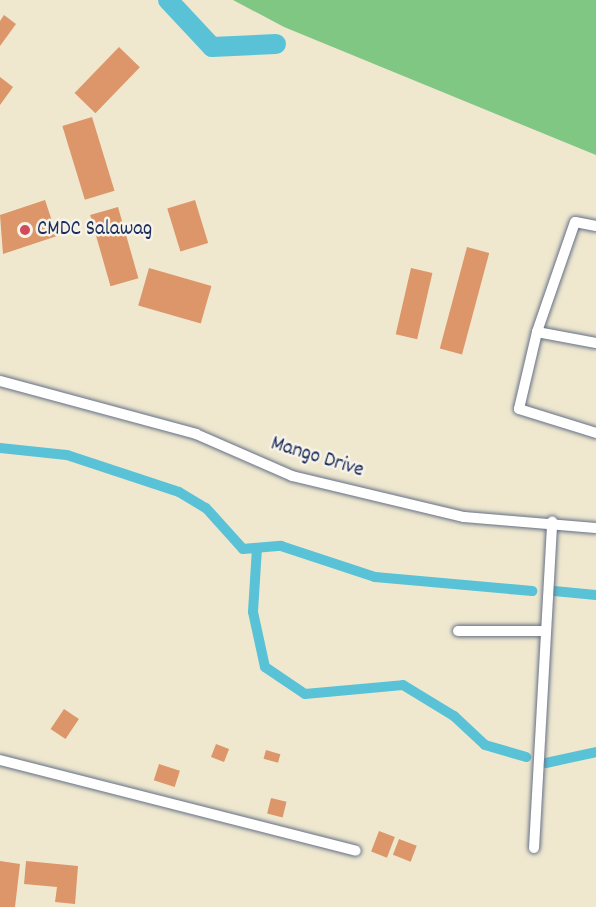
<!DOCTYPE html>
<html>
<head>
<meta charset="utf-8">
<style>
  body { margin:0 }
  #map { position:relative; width:596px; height:907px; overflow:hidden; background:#efe8cf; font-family:Dekko,sans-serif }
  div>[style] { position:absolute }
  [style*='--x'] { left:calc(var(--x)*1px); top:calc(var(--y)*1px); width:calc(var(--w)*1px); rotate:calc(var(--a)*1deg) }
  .green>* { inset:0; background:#80c783 }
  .canal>* { height:10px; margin:-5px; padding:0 5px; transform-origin:5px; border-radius:5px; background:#5ac2d6 }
  .river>* { height:20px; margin:-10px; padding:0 10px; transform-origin:10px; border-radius:10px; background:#5ac2d6 }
  .building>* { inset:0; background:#dc966a; transform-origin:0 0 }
  .roads { filter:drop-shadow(0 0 2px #657086) drop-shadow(0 0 2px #657086) }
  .street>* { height:10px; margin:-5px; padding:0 5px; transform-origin:5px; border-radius:5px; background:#fff }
  .dots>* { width:16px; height:16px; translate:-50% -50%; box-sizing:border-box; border:3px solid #f7f3e8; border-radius:50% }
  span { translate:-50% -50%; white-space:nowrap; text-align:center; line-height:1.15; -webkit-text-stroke:5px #f7f3e8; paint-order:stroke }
  .poi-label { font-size:21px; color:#1b2f5e }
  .left { translate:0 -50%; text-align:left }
  .street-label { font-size:21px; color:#1b2f5e }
</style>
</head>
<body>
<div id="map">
  <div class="green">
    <i style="clip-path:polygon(233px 0,596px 0,596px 155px,284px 27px)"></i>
  </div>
  <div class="canal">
    <i style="--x:0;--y:448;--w:67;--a:6"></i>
    <i style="--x:67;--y:455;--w:118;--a:18.3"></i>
    <i style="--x:179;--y:492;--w:31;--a:31"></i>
    <i style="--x:206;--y:508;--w:55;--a:47.9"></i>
    <i style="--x:243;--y:549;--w:38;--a:-5"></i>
    <i style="--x:281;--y:546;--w:99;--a:18.3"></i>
    <i style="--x:375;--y:577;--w:158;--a:5.1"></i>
    <i style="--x:257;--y:548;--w:64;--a:93.6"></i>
    <i style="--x:253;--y:612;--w:56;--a:77.7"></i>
    <i style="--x:265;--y:667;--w:48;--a:34"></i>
    <i style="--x:305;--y:694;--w:98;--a:-5.2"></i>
    <i style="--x:403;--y:685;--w:60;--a:31.3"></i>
    <i style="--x:454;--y:716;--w:42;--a:43.1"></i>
    <i style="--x:485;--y:745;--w:43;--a:16.3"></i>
    <i style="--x:554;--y:591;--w:42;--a:5.4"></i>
    <i style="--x:546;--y:763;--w:51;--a:-12.4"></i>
  </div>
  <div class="river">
    <i style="--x:168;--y:0;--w:64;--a:46.9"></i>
    <i style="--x:212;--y:47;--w:64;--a:-2.7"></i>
  </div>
  <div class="building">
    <i style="clip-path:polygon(4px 15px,16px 24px,0 46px,0 21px)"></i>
    <i style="left:119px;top:47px;width:29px;height:64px;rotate:44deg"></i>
    <i style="clip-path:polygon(0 77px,13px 87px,0 105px)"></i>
    <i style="left:92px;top:117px;width:77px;height:31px;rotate:73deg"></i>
    <i style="clip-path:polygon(45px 200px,57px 236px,3px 254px,0 215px)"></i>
    <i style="left:195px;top:200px;width:45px;height:29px;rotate:73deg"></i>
    <i style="left:118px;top:207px;width:74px;height:29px;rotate:74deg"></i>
    <i style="left:467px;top:247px;width:23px;height:105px;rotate:15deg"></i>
    <i style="left:149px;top:268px;width:65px;height:39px;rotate:16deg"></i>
    <i style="left:411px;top:268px;width:22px;height:68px;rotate:13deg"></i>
    <i style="left:64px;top:709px;width:18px;height:24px;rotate:34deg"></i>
    <i style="left:216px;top:744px;width:14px;height:14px;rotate:21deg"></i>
    <i style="left:266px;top:750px;width:15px;height:9px;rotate:16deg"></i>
    <i style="left:159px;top:764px;width:22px;height:17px;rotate:18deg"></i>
    <i style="left:271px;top:798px;width:16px;height:16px;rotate:14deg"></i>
    <i style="left:379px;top:831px;width:17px;height:22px;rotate:21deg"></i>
    <i style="left:399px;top:839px;width:19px;height:17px;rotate:21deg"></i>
    <i style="clip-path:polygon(0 861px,20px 864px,15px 907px,0 907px)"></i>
    <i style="clip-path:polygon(26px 861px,78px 866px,75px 904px,55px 902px,57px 887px,24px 884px)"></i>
  </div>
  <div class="roads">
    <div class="street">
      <i style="--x:596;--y:226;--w:21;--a:-169"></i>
      <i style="--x:575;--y:222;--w:116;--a:109.1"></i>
      <i style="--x:537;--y:332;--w:79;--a:103.2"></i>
      <i style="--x:519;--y:409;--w:81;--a:17.3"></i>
      <i style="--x:537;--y:332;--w:60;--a:10.6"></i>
      <i style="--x:0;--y:381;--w:203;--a:15.1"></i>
      <i style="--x:196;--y:434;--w:105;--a:23.6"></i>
      <i style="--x:292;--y:476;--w:177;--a:13.4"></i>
      <i style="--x:464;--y:517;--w:132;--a:4.8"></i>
      <i style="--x:458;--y:631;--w:86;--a:0"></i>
      <i style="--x:0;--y:760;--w:367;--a:14.3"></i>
      <i style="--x:534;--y:848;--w:327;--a:-86.8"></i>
    </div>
  </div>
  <div class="dots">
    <i style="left:25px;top:230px;background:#d1495b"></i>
  </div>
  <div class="poi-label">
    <span class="left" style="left:37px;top:230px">CMDC Salawag</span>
  </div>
  <div class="street-label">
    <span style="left:317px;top:458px;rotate:17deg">Mango Drive</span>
  </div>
</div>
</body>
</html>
